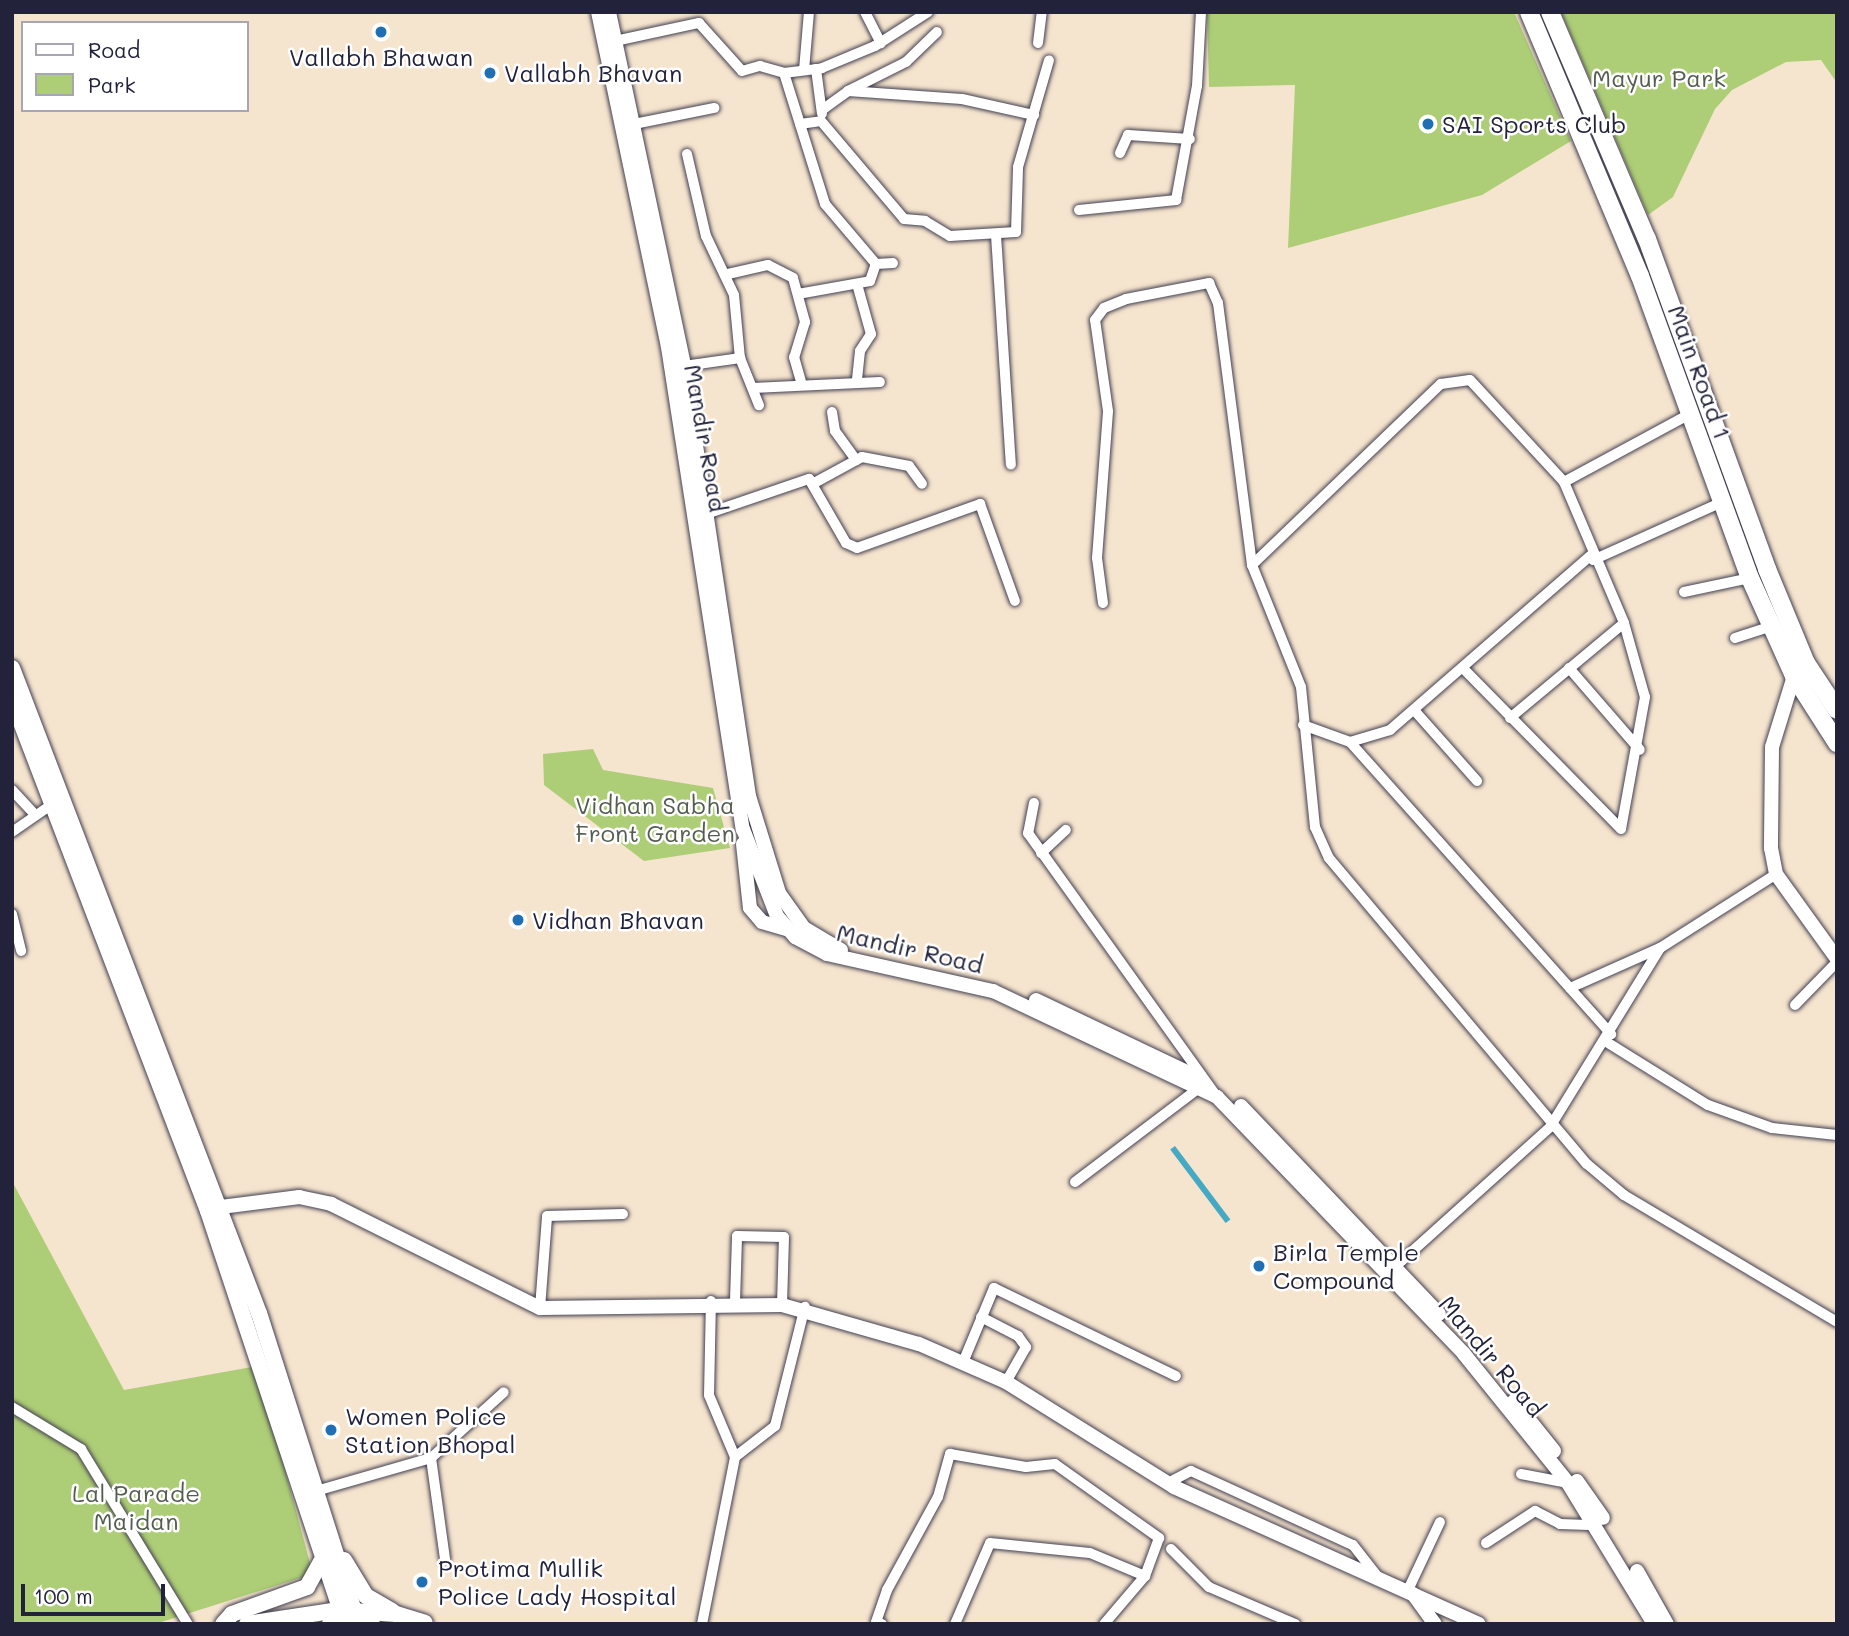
<!DOCTYPE html>
<html>
<head>
<meta charset="utf-8">
<style>
  body { margin:0 }
  #map { position:relative; width:1849px; height:1636px; overflow:hidden; background:#f6e5ce; font-family:Mali,sans-serif }
  div>[style] { position:absolute }
  [style*='--x'] { left:calc(var(--x)*1px); top:calc(var(--y)*1px); width:calc(var(--w)*1px); rotate:calc(var(--a)*1deg) }
  .green>* { inset:0; background:#adce76 }
  .water>* { inset:0; background:#45a9c4; transform-origin:0 0 }
  .roads { filter:drop-shadow(0 0 2px #423f51) drop-shadow(0 0 2px #423f51) }
  .minor>* { height:10px; margin:-5px; padding:0 5px; transform-origin:5px; border-radius:5px; background:#fff }
  .tertiary>* { height:14px; margin:-7px; padding:0 7px; transform-origin:7px; border-radius:7px; background:#fff }
  .secondary>* { height:16px; margin:-8px; padding:0 8px; transform-origin:8px; border-radius:8px; background:#fff }
  .primary>* { height:18px; margin:-9px; padding:0 9px; transform-origin:9px; border-radius:9px; background:#fff }
  .dots>* { width:19px; height:19px; translate:-50% -50%; box-sizing:border-box; border:4px solid #fff; border-radius:50% }
  span { translate:-50% -50%; white-space:nowrap; text-align:center; line-height:1.15; -webkit-text-stroke:5px #fff; paint-order:stroke }
  .poi-label { font-size:24px; color:#22223b }
  .left { translate:0 -50%; text-align:left }
  .park-label { font-size:24px; color:#535e50 }
  .street-label { font-size:24px; color:#22223b }
  .frame { position:absolute; inset:0; border:14px solid #22223b; pointer-events:none }
  .legend { position:absolute; left:21px; top:21px; width:228px; height:91px; box-sizing:border-box; background:#fff; border:2px solid #a7a7b1; margin:0; padding:9px 12px; list-style:none; font-size:21px; color:#22223b }
  .legend li { display:flex; align-items:center; gap:14px; height:35px }
  .legend b { width:35px; border:2px solid #a7a7b1 }
  .scale { position:absolute; left:21px; top:1584px; width:144px; height:32px; box-sizing:border-box; border:4px solid #22223b; border-top:0; padding-left:9px; font-size:21px; line-height:24px; white-space:nowrap; color:#22223b; -webkit-text-stroke:5px #fff; paint-order:stroke }
</style>
</head>
<body>
<div id="map">
  <div class="green">
    <i style="clip-path:polygon(1207px 12px,1514px 12px,1571px 141px,1482px 195px,1288px 248px,1295px 85px,1209px 87px)"></i>
    <i style="clip-path:polygon(1561px 12px,1837px 12px,1837px 83px,1821px 60px,1786px 62px,1732px 90px,1715px 109px,1673px 197px,1648px 215px)"></i>
    <i style="clip-path:polygon(593px 749px,603px 770px,713px 788px,730px 848px,644px 861px,544px 785px,543px 754px)"></i>
    <i style="clip-path:polygon(12px 1181px,124px 1390px,257px 1366px,313px 1574px,155px 1624px,12px 1624px)"></i>
  </div>
  <div class="water">
    <i style="left:1175px;top:1146px;width:92px;height:6px;rotate:53deg"></i>
  </div>
  <div class="roads">
    <div class="minor">
      <i style="--x:865;--y:12;--w:35;--a:63"></i>
      <i style="--x:615;--y:41;--w:86;--a:-12.1"></i>
      <i style="--x:699;--y:23;--w:64;--a:48.1"></i>
      <i style="--x:742;--y:71;--w:19;--a:-16"></i>
      <i style="--x:760;--y:66;--w:25;--a:16"></i>
      <i style="--x:784;--y:73;--w:38;--a:-7"></i>
      <i style="--x:822;--y:68;--w:57;--a:-22.5"></i>
      <i style="--x:875;--y:46;--w:63;--a:-32.7"></i>
      <i style="--x:1038;--y:43;--w:31;--a:-83"></i>
      <i style="--x:816;--y:69;--w:45;--a:82.4"></i>
      <i style="--x:804;--y:70;--w:58;--a:-85.1"></i>
      <i style="--x:784;--y:73;--w:137;--a:72.6"></i>
      <i style="--x:825;--y:204;--w:79;--a:49.6"></i>
      <i style="--x:848;--y:91;--w:65;--a:-26.6"></i>
      <i style="--x:906;--y:62;--w:43;--a:-44.1"></i>
      <i style="--x:822;--y:110;--w:32;--a:-36"></i>
      <i style="--x:848;--y:91;--w:114;--a:4"></i>
      <i style="--x:962;--y:99;--w:74;--a:12.5"></i>
      <i style="--x:634;--y:124;--w:82;--a:-11.3"></i>
      <i style="--x:800;--y:124;--w:21;--a:-8"></i>
      <i style="--x:821;--y:121;--w:128;--a:49.7"></i>
      <i style="--x:904;--y:219;--w:21;--a:5"></i>
      <i style="--x:925;--y:221;--w:29;--a:31"></i>
      <i style="--x:950;--y:236;--w:66;--a:-3.5"></i>
      <i style="--x:1016;--y:232;--w:65;--a:-88.2"></i>
      <i style="--x:1018;--y:167;--w:111;--a:-73.8"></i>
      <i style="--x:1120;--y:153;--w:20;--a:-66"></i>
      <i style="--x:1128;--y:135;--w:62;--a:3.7"></i>
      <i style="--x:687;--y:154;--w:84;--a:77"></i>
      <i style="--x:706;--y:236;--w:65;--a:64.6"></i>
      <i style="--x:734;--y:295;--w:63;--a:84.6"></i>
      <i style="--x:740;--y:358;--w:51;--a:68"></i>
      <i style="--x:1079;--y:210;--w:98;--a:-5.9"></i>
      <i style="--x:1176;--y:200;--w:116;--a:-79.6"></i>
      <i style="--x:1197;--y:86;--w:74;--a:-86.9"></i>
      <i style="--x:996;--y:235;--w:230;--a:86.3"></i>
      <i style="--x:728;--y:274;--w:41;--a:-12.7"></i>
      <i style="--x:768;--y:265;--w:28;--a:27"></i>
      <i style="--x:793;--y:278;--w:46;--a:74.7"></i>
      <i style="--x:805;--y:322;--w:37;--a:107"></i>
      <i style="--x:794;--y:357;--w:25;--a:74"></i>
      <i style="--x:857;--y:284;--w:52;--a:74.4"></i>
      <i style="--x:871;--y:334;--w:20;--a:123"></i>
      <i style="--x:860;--y:351;--w:29;--a:96"></i>
      <i style="--x:798;--y:294;--w:73;--a:-10.2"></i>
      <i style="--x:870;--y:281;--w:18;--a:-71"></i>
      <i style="--x:876;--y:264;--w:17;--a:-3"></i>
      <i style="--x:684;--y:366;--w:57;--a:-8.1"></i>
      <i style="--x:753;--y:388;--w:127;--a:-2.7"></i>
      <i style="--x:832;--y:412;--w:19;--a:81"></i>
      <i style="--x:835;--y:431;--w:36;--a:54"></i>
      <i style="--x:816;--y:482;--w:52;--a:-28.5"></i>
      <i style="--x:862;--y:457;--w:48;--a:10.8"></i>
      <i style="--x:909;--y:466;--w:22;--a:54"></i>
      <i style="--x:1564;--y:482;--w:143;--a:-28.4"></i>
      <i style="--x:709;--y:513;--w:106;--a:-18.8"></i>
      <i style="--x:809;--y:479;--w:74;--a:60"></i>
      <i style="--x:846;--y:543;--w:12;--a:24"></i>
      <i style="--x:857;--y:548;--w:131;--a:-19.7"></i>
      <i style="--x:980;--y:504;--w:103;--a:70.2"></i>
      <i style="--x:1593;--y:560;--w:141;--a:-24.2"></i>
      <i style="--x:1252;--y:565;--w:262;--a:-43.8"></i>
      <i style="--x:1441;--y:384;--w:29;--a:-8"></i>
      <i style="--x:1470;--y:380;--w:139;--a:47.3"></i>
      <i style="--x:1564;--y:482;--w:153;--a:66.9"></i>
      <i style="--x:1624;--y:623;--w:77;--a:74.2"></i>
      <i style="--x:1645;--y:697;--w:134;--a:100.3"></i>
      <i style="--x:1621;--y:829;--w:224;--a:-134.5"></i>
      <i style="--x:1684;--y:592;--w:67;--a:-12"></i>
      <i style="--x:1103;--y:603;--w:45;--a:-97.6"></i>
      <i style="--x:1097;--y:558;--w:147;--a:-85.7"></i>
      <i style="--x:1108;--y:411;--w:92;--a:-98.1"></i>
      <i style="--x:1095;--y:320;--w:15;--a:-53"></i>
      <i style="--x:1104;--y:308;--w:24;--a:-22"></i>
      <i style="--x:1126;--y:299;--w:85;--a:-10.9"></i>
      <i style="--x:1209;--y:283;--w:22;--a:66"></i>
      <i style="--x:1218;--y:303;--w:264;--a:82.6"></i>
      <i style="--x:1252;--y:565;--w:131;--a:68.1"></i>
      <i style="--x:1301;--y:687;--w:141;--a:84.3"></i>
      <i style="--x:1315;--y:827;--w:34;--a:66"></i>
      <i style="--x:1329;--y:858;--w:400;--a:49.9"></i>
      <i style="--x:1587;--y:1164;--w:48;--a:40"></i>
      <i style="--x:1624;--y:1195;--w:248;--a:30.8"></i>
      <i style="--x:1735;--y:638;--w:39;--a:-18"></i>
      <i style="--x:1569;--y:668;--w:108;--a:49.1"></i>
      <i style="--x:1414;--y:710;--w:95;--a:48.4"></i>
      <i style="--x:1510;--y:718;--w:148;--a:-39.8"></i>
      <i style="--x:1303;--y:725;--w:50;--a:19.9"></i>
      <i style="--x:1350;--y:742;--w:42;--a:-16.7"></i>
      <i style="--x:1390;--y:730;--w:267;--a:-41"></i>
      <i style="--x:1350;--y:742;--w:392;--a:48.2"></i>
      <i style="--x:12;--y:790;--w:34;--a:47"></i>
      <i style="--x:1034;--y:803;--w:31;--a:101"></i>
      <i style="--x:1028;--y:833;--w:325;--a:54.4"></i>
      <i style="--x:12;--y:832;--w:47;--a:-34.7"></i>
      <i style="--x:1041;--y:853;--w:34;--a:-43"></i>
      <i style="--x:12;--y:914;--w:38;--a:76"></i>
      <i style="--x:1570;--y:988;--w:98;--a:-24"></i>
      <i style="--x:1660;--y:948;--w:138;--a:-32.5"></i>
      <i style="--x:1795;--y:1005;--w:60;--a:-45.7"></i>
      <i style="--x:1605;--y:1041;--w:121;--a:31.9"></i>
      <i style="--x:1708;--y:1105;--w:68;--a:19.8"></i>
      <i style="--x:1772;--y:1128;--w:65;--a:6.1"></i>
      <i style="--x:1075;--y:1182;--w:156;--a:-37.2"></i>
      <i style="--x:1397;--y:1265;--w:206;--a:-42"></i>
      <i style="--x:1550;--y:1127;--w:210;--a:-58.4"></i>
      <i style="--x:735;--y:1301;--w:65;--a:-88.2"></i>
      <i style="--x:737;--y:1236;--w:47;--a:1.2"></i>
      <i style="--x:784;--y:1237;--w:68;--a:91.7"></i>
      <i style="--x:540;--y:1308;--w:92;--a:-85.6"></i>
      <i style="--x:547;--y:1216;--w:76;--a:-1.5"></i>
      <i style="--x:981;--y:1317;--w:42;--a:27.2"></i>
      <i style="--x:1018;--y:1336;--w:14;--a:54"></i>
      <i style="--x:1026;--y:1347;--w:40;--a:119.7"></i>
      <i style="--x:964;--y:1360;--w:78;--a:-67.4"></i>
      <i style="--x:994;--y:1288;--w:202;--a:25.8"></i>
      <i style="--x:12;--y:1407;--w:81;--a:31.3"></i>
      <i style="--x:81;--y:1449;--w:205;--a:58.6"></i>
      <i style="--x:735;--y:1457;--w:51;--a:-37.8"></i>
      <i style="--x:775;--y:1426;--w:123;--a:-75.9"></i>
      <i style="--x:431;--y:1458;--w:102;--a:82.1"></i>
      <i style="--x:1521;--y:1474;--w:48;--a:10.8"></i>
      <i style="--x:1168;--y:1483;--w:26;--a:-28"></i>
      <i style="--x:1191;--y:1471;--w:178;--a:24.6"></i>
      <i style="--x:1353;--y:1545;--w:41;--a:52"></i>
      <i style="--x:316;--y:1491;--w:120;--a:-16"></i>
      <i style="--x:431;--y:1458;--w:98;--a:-42.1"></i>
      <i style="--x:1486;--y:1543;--w:59;--a:-33.1"></i>
      <i style="--x:1535;--y:1511;--w:28;--a:27"></i>
      <i style="--x:1560;--y:1524;--w:36;--a:2"></i>
      <i style="--x:1171;--y:1549;--w:54;--a:45"></i>
      <i style="--x:1209;--y:1587;--w:94;--a:23.3"></i>
      <i style="--x:1408;--y:1590;--w:75;--a:-64.8"></i>
      <i style="--x:702;--y:1624;--w:170;--a:-78.8"></i>
      <i style="--x:735;--y:1457;--w:67;--a:-112.8"></i>
      <i style="--x:709;--y:1395;--w:94;--a:-88.8"></i>
      <i style="--x:882;--y:1624;--w:6;--a:-162"></i>
      <i style="--x:876;--y:1622;--w:34;--a:-71"></i>
      <i style="--x:887;--y:1590;--w:106;--a:-61.3"></i>
      <i style="--x:938;--y:1497;--w:45;--a:-74.4"></i>
      <i style="--x:950;--y:1454;--w:77;--a:9.7"></i>
      <i style="--x:1026;--y:1467;--w:29;--a:-6"></i>
      <i style="--x:1055;--y:1464;--w:128;--a:35.4"></i>
      <i style="--x:1159;--y:1538;--w:40;--a:110.2"></i>
      <i style="--x:1145;--y:1576;--w:63;--a:130.5"></i>
      <i style="--x:955;--y:1624;--w:88;--a:-66.6"></i>
      <i style="--x:990;--y:1543;--w:100;--a:5.7"></i>
      <i style="--x:1090;--y:1553;--w:60;--a:22.7"></i>
    </div>
    <div class="tertiary">
      <i style="--x:598;--y:12;--w:342;--a:78.2"></i>
      <i style="--x:668;--y:347;--w:488;--a:81.2"></i>
      <i style="--x:743;--y:829;--w:93;--a:68.7"></i>
      <i style="--x:777;--y:916;--w:28;--a:49"></i>
      <i style="--x:795;--y:937;--w:36;--a:28"></i>
      <i style="--x:827;--y:954;--w:170;--a:12.6"></i>
      <i style="--x:993;--y:991;--w:248;--a:25.3"></i>
      <i style="--x:1217;--y:1097;--w:356;--a:46.1"></i>
      <i style="--x:1464;--y:1354;--w:166;--a:51.1"></i>
      <i style="--x:1568;--y:1483;--w:165;--a:58.6"></i>
      <i style="--x:609;--y:12;--w:362;--a:78"></i>
      <i style="--x:684;--y:366;--w:435;--a:81.4"></i>
      <i style="--x:749;--y:796;--w:102;--a:72.8"></i>
      <i style="--x:779;--y:893;--w:43;--a:54.5"></i>
      <i style="--x:804;--y:928;--w:43;--a:30.7"></i>
      <i style="--x:1794;--y:676;--w:74;--a:107.2"></i>
      <i style="--x:1772;--y:747;--w:101;--a:90.6"></i>
      <i style="--x:1771;--y:848;--w:26;--a:79"></i>
      <i style="--x:1776;--y:874;--w:105;--a:54.3"></i>
      <i style="--x:743;--y:844;--w:64;--a:83.8"></i>
      <i style="--x:750;--y:908;--w:18;--a:49"></i>
      <i style="--x:762;--y:922;--w:26;--a:16"></i>
      <i style="--x:1036;--y:1000;--w:176;--a:25.5"></i>
      <i style="--x:1241;--y:1106;--w:287;--a:46.4"></i>
      <i style="--x:221;--y:1207;--w:79;--a:-7.3"></i>
      <i style="--x:299;--y:1197;--w:33;--a:12"></i>
      <i style="--x:331;--y:1204;--w:233;--a:26.5"></i>
      <i style="--x:540;--y:1308;--w:242;--a:-0.7"></i>
      <i style="--x:782;--y:1305;--w:142;--a:15.9"></i>
      <i style="--x:919;--y:1344;--w:95;--a:23.6"></i>
      <i style="--x:1006;--y:1382;--w:198;--a:32"></i>
      <i style="--x:1174;--y:1487;--w:334;--a:24.2"></i>
      <i style="--x:1514;--y:1401;--w:64;--a:51.3"></i>
      <i style="--x:1577;--y:1481;--w:45;--a:54.9"></i>
      <i style="--x:1637;--y:1571;--w:61;--a:60.5"></i>
      <i style="--x:1413;--y:1594;--w:37;--a:54"></i>
    </div>
    <div class="secondary">
      <i style="--x:12;--y:668;--w:691;--a:69.05"></i>
      <i style="--x:259;--y:1313;--w:325;--a:72.3"></i>
      <i style="--x:12;--y:699;--w:548;--a:69.05"></i>
      <i style="--x:208;--y:1211;--w:433;--a:71.6"></i>
      <i style="--x:344;--y:1560;--w:42;--a:58.6"></i>
      <i style="--x:366;--y:1596;--w:30;--a:30"></i>
      <i style="--x:223;--y:1624;--w:13;--a:-48"></i>
      <i style="--x:232;--y:1614;--w:80;--a:-19.8"></i>
      <i style="--x:307;--y:1587;--w:29;--a:-61"></i>
      <i style="--x:247;--y:1624;--w:93;--a:-8.7"></i>
      <i style="--x:339;--y:1610;--w:57;--a:4"></i>
      <i style="--x:396;--y:1614;--w:30;--a:17"></i>
      <i style="--x:330;--y:1624;--w:42;--a:0"></i>
    </div>
    <div class="primary">
      <i style="--x:1529;--y:12;--w:286;--a:67.2"></i>
      <i style="--x:1640;--y:276;--w:321;--a:70"></i>
      <i style="--x:1750;--y:578;--w:107;--a:65.8"></i>
      <i style="--x:1794;--y:676;--w:80;--a:57.3"></i>
      <i style="--x:1550;--y:12;--w:247;--a:66.9"></i>
      <i style="--x:1647;--y:239;--w:351;--a:70"></i>
      <i style="--x:1767;--y:569;--w:102;--a:67.5"></i>
      <i style="--x:1806;--y:663;--w:56;--a:56.6"></i>
    </div>
  </div>
  <div class="dots">
    <i style="left:381px;top:32px;background:#1f6fb2"></i>
    <i style="left:490px;top:73px;background:#1f6fb2"></i>
    <i style="left:1428px;top:124px;background:#1f6fb2"></i>
    <i style="left:518px;top:920px;background:#1f6fb2"></i>
    <i style="left:1259px;top:1266px;background:#1f6fb2"></i>
    <i style="left:331px;top:1430px;background:#1f6fb2"></i>
    <i style="left:422px;top:1582px;background:#1f6fb2"></i>
  </div>
  <div class="poi-label">
    <span style="left:381px;top:57px">Vallabh Bhawan</span>
    <span class="left" style="left:504px;top:73px">Vallabh Bhavan</span>
    <span class="left" style="left:1442px;top:124px">SAI Sports Club</span>
    <span class="left" style="left:532px;top:920px">Vidhan Bhavan</span>
    <span class="left" style="left:1273px;top:1266px">Birla Temple<br>Compound</span>
    <span class="left" style="left:345px;top:1430px">Women Police<br>Station Bhopal</span>
    <span class="left" style="left:438px;top:1582px">Protima Mullik<br>Police Lady Hospital</span>
  </div>
  <div class="park-label">
    <span style="left:1659px;top:78px">Mayur Park</span>
    <span style="left:655px;top:819px">Vidhan Sabha<br>Front Garden</span>
    <span style="left:136px;top:1507px">Lal Parade<br>Maidan</span>
  </div>
  <div class="street-label">
    <span style="left:1700px;top:372px;rotate:70deg">Main Road 1</span>
    <span style="left:706px;top:438px;rotate:80deg">Mandir Road</span>
    <span style="left:910px;top:948px;rotate:13deg">Mandir Road</span>
    <span style="left:1492px;top:1356px;rotate:50deg">Mandir Road</span>
  </div>
  <div class="frame"></div>
  <ul class="legend">
  <li><b style="height:9px;background:#fff"></b>Road</li>
  <li><b style="height:19px;background:#adce76"></b>Park</li>
  </ul>
  <div class="scale">100 m</div>
</div>
</body>
</html>
